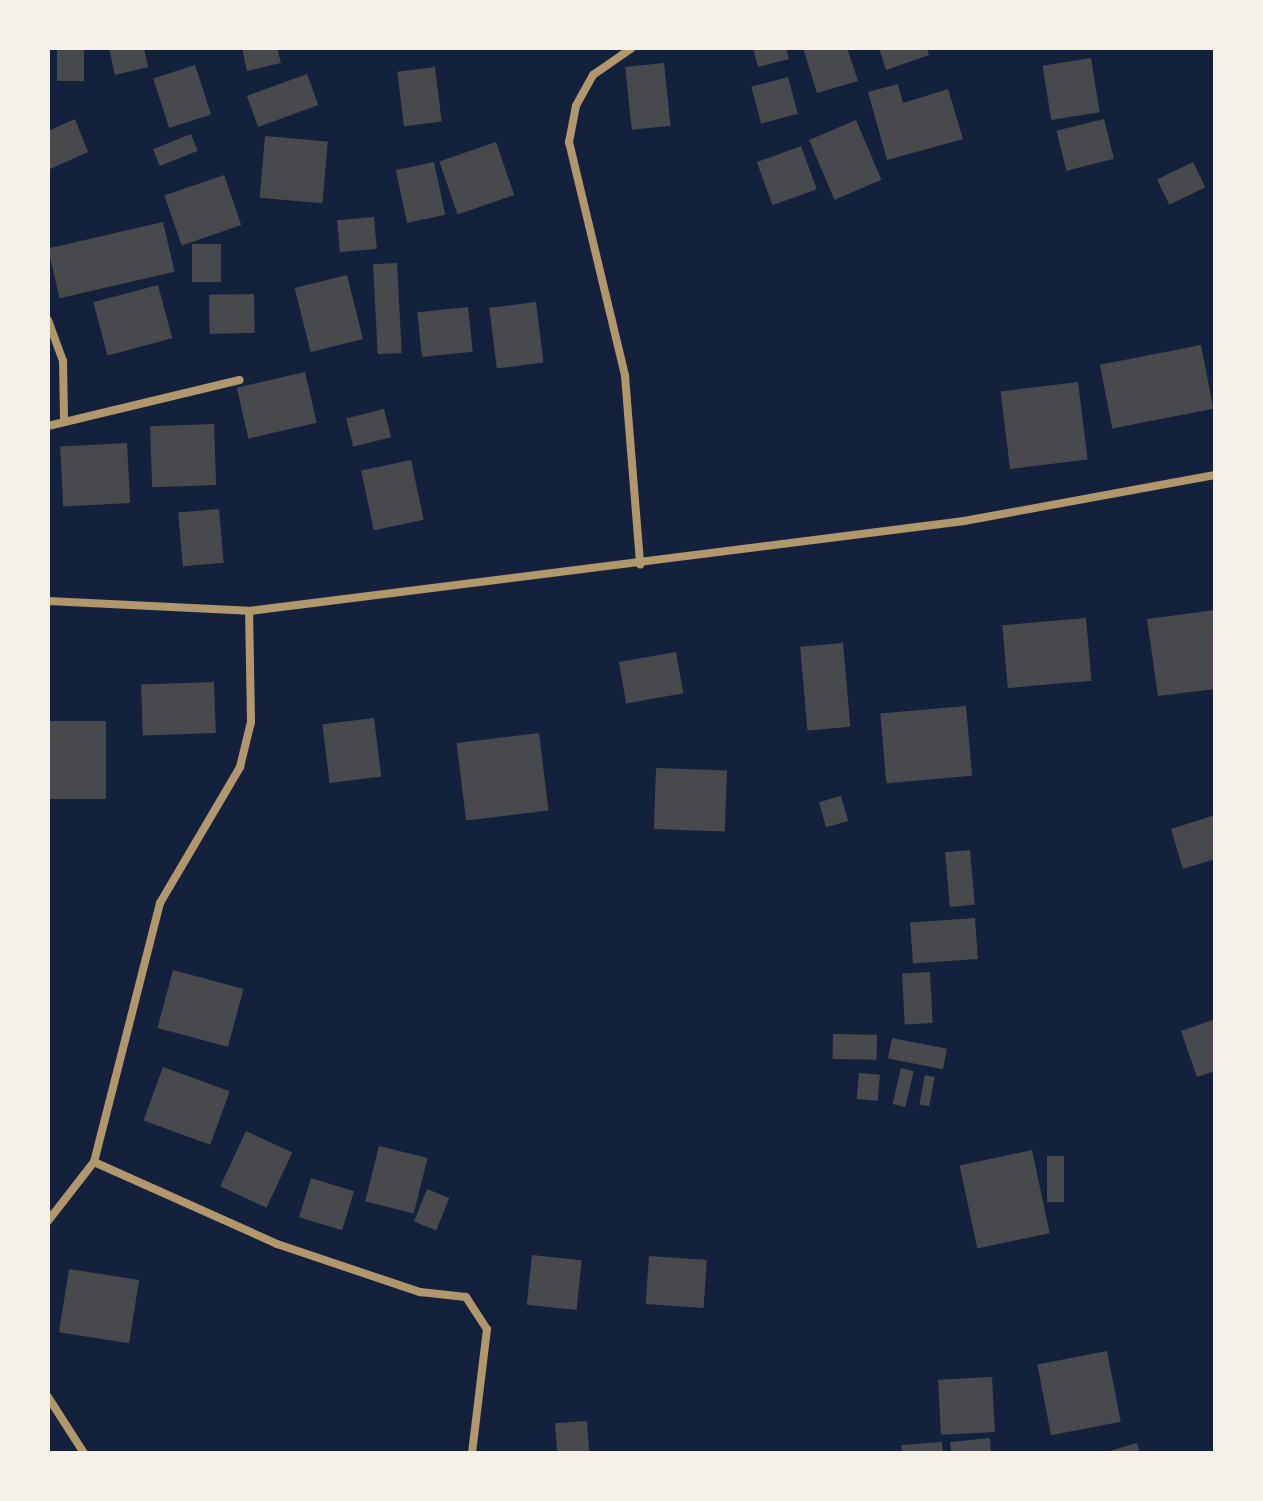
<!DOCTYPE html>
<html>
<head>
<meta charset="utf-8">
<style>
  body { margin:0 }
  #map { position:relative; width:1263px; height:1501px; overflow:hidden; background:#14213d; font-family:Inter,sans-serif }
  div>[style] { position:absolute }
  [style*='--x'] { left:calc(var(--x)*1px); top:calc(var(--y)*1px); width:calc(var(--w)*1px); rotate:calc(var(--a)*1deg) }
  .building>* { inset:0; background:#48494c; transform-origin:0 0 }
  .minor>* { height:8px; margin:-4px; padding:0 4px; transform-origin:4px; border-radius:4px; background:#b1986c }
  span { translate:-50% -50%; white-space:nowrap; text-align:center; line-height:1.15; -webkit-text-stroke:7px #f6f1e7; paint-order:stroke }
  .frame { position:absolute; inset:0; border:50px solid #f6f1e7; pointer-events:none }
</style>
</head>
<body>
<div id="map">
  <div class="building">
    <i style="left:57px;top:48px;width:27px;height:33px"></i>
    <i style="clip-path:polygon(109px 48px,144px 48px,148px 67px,115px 75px)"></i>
    <i style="clip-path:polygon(242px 48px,277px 48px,281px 63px,247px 71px)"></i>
    <i style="clip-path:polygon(753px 48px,786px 48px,789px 59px,758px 67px)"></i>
    <i style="clip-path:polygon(803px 48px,847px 48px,858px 81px,817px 93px)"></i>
    <i style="clip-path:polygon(879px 48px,927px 48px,929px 55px,886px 70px)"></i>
    <i style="left:1091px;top:58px;width:55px;height:49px;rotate:81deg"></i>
    <i style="left:664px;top:63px;width:63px;height:39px;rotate:84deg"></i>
    <i style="left:195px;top:65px;width:52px;height:44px;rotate:72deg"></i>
    <i style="left:435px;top:67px;width:55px;height:38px;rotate:83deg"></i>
    <i style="left:307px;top:74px;width:33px;height:64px;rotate:70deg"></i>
    <i style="left:788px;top:77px;width:38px;height:38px;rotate:75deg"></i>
    <i style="clip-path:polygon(898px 84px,903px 103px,948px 89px,963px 139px,887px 160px,868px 92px)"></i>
    <i style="clip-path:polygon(75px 119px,88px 152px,48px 170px,48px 131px)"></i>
    <i style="left:1104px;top:119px;width:41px;height:49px;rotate:76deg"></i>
    <i style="left:856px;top:120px;width:65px;height:51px;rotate:67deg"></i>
    <i style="left:191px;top:134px;width:18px;height:41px;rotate:68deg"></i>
    <i style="left:265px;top:136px;width:63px;height:62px;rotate:5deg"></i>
    <i style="left:496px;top:142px;width:56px;height:60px;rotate:71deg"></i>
    <i style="left:801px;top:146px;width:46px;height:47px;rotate:70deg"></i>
    <i style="left:434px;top:162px;width:54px;height:39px;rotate:78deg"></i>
    <i style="left:1193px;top:162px;width:28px;height:40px;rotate:64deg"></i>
    <i style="left:224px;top:175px;width:53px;height:63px;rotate:71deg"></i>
    <i style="left:374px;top:217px;width:32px;height:37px;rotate:85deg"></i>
    <i style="left:163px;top:222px;width:51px;height:118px;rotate:77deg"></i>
    <i style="left:192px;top:244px;width:29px;height:38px"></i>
    <i style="left:397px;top:263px;width:90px;height:24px;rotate:87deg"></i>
    <i style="left:347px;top:275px;width:66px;height:54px;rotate:76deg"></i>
    <i style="left:158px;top:285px;width:55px;height:67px;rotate:75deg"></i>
    <i style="left:254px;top:294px;width:39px;height:45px;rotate:89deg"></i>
    <i style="left:536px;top:302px;width:61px;height:47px;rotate:83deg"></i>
    <i style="left:468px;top:307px;width:45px;height:51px;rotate:84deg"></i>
    <i style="left:1201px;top:345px;width:65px;height:103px;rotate:79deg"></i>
    <i style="left:305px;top:372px;width:52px;height:70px;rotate:77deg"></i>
    <i style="left:1078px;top:382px;width:78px;height:78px;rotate:83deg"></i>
    <i style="left:384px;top:409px;width:29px;height:39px;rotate:76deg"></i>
    <i style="left:214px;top:424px;width:61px;height:64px;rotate:88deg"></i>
    <i style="left:127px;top:443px;width:60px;height:67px;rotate:87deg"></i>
    <i style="left:411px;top:460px;width:61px;height:51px;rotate:78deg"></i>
    <i style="left:219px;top:509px;width:54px;height:41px;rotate:85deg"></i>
    <i style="clip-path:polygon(1215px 610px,1215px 689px,1158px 696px,1147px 619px)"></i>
    <i style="left:1086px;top:618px;width:63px;height:84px;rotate:85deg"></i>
    <i style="left:843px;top:643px;width:84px;height:43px;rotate:85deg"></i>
    <i style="left:676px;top:652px;width:42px;height:58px;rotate:80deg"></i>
    <i style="left:214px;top:682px;width:51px;height:73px;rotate:88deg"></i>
    <i style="left:966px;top:706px;width:70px;height:86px;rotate:85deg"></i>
    <i style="left:374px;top:718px;width:59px;height:52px;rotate:83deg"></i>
    <i style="left:48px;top:721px;width:58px;height:78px"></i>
    <i style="left:539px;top:733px;width:78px;height:83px;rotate:83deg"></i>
    <i style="left:656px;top:768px;width:71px;height:61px;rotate:2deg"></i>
    <i style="left:841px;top:796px;width:26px;height:23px;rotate:74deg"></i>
    <i style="clip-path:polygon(1215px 815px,1215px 859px,1183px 869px,1171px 829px)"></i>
    <i style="left:970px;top:850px;width:55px;height:25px;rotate:85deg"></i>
    <i style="left:975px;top:918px;width:41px;height:65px;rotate:86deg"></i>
    <i style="left:173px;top:970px;width:73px;height:60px;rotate:15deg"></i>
    <i style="left:930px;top:972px;width:51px;height:28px;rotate:87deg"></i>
    <i style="clip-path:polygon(1215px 1019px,1215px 1071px,1197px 1077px,1181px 1031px)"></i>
    <i style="left:833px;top:1034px;width:44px;height:25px;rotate:1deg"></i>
    <i style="left:892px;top:1038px;width:56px;height:21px;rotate:11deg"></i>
    <i style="left:163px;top:1067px;width:71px;height:57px;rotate:20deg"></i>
    <i style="left:901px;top:1068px;width:13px;height:37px;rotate:13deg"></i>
    <i style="left:859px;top:1073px;width:21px;height:26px;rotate:5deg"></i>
    <i style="left:925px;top:1075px;width:10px;height:30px;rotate:11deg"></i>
    <i style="left:246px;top:1131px;width:51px;height:61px;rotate:25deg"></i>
    <i style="left:379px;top:1146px;width:50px;height:57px;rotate:14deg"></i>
    <i style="left:1032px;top:1150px;width:85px;height:74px;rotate:78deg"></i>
    <i style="left:1047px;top:1156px;width:17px;height:46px"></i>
    <i style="left:311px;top:1178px;width:45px;height:41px;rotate:17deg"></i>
    <i style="left:427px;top:1189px;width:24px;height:35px;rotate:22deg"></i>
    <i style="left:532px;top:1255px;width:50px;height:50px;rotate:6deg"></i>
    <i style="left:649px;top:1256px;width:58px;height:48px;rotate:4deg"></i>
    <i style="left:69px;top:1269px;width:71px;height:64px;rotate:9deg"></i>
    <i style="left:1107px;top:1351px;width:72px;height:71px;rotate:79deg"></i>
    <i style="left:992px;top:1377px;width:55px;height:54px;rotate:87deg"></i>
    <i style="left:587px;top:1421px;width:32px;height:32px;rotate:86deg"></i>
    <i style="clip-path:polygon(990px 1438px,991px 1453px,951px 1453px,950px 1442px)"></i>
    <i style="clip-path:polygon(942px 1442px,943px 1453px,902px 1453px,901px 1445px)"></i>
    <i style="clip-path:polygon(1137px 1443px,1140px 1453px,1106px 1453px,1106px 1452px)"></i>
  </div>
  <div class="minor">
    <i style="--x:632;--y:48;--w:47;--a:145.3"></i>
    <i style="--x:593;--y:75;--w:35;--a:119"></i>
    <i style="--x:576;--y:106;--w:37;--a:101"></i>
    <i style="--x:569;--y:142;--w:241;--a:76.5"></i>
    <i style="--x:625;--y:376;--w:189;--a:85.4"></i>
    <i style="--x:48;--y:320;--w:44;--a:69.9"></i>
    <i style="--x:63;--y:361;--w:57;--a:89"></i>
    <i style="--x:48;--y:426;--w:197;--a:-13.5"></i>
    <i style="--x:48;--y:601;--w:201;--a:2.8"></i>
    <i style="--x:249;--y:611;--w:721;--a:-7.17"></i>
    <i style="--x:964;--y:521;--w:255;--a:-10.4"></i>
    <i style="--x:94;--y:1162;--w:201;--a:24.1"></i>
    <i style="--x:277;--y:1244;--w:151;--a:18.6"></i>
    <i style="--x:420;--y:1292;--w:46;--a:6.2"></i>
    <i style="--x:466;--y:1297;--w:38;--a:57"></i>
    <i style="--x:487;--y:1329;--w:125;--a:96.9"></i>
    <i style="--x:48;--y:1221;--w:75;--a:-52.1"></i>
    <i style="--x:94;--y:1162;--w:267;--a:-75.7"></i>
    <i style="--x:160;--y:903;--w:158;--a:-59.5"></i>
    <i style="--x:240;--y:767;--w:46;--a:-76.3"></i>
    <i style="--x:251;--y:722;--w:111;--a:-91"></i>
    <i style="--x:48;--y:1397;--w:67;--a:57.3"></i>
  </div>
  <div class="frame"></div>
</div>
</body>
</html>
